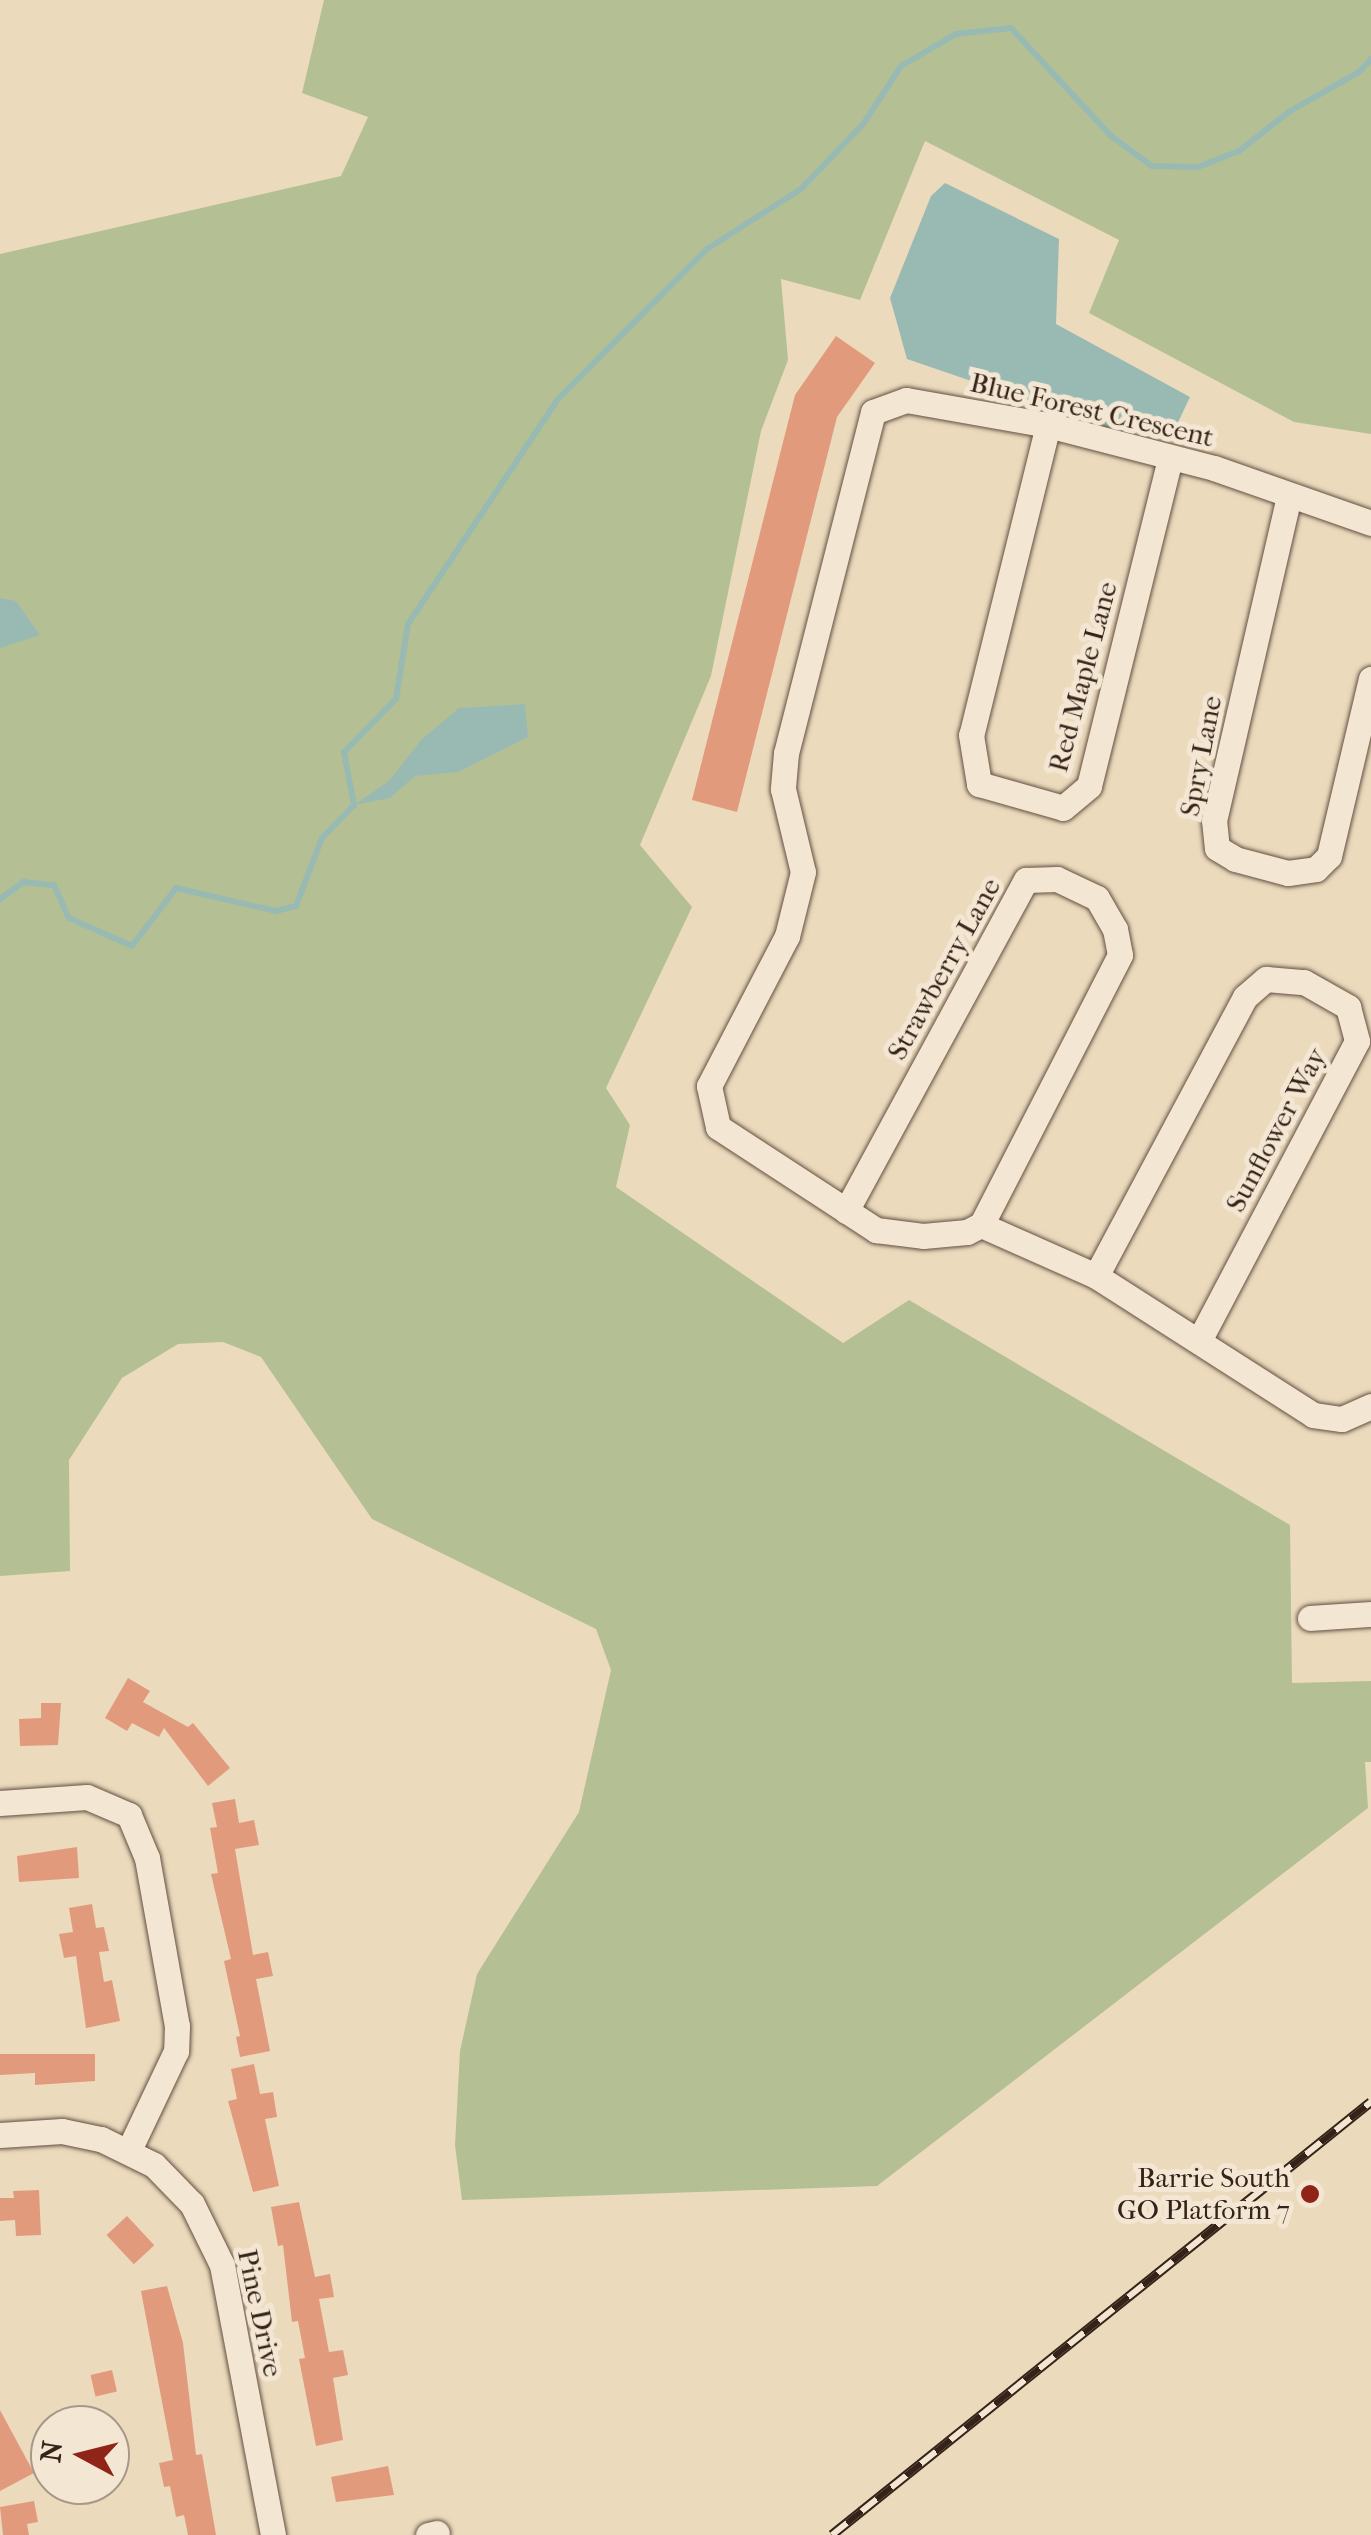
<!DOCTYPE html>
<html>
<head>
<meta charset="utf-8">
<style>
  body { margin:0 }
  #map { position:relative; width:1371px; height:2535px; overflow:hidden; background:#ecdabd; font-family:"IM FELL French Canon",serif }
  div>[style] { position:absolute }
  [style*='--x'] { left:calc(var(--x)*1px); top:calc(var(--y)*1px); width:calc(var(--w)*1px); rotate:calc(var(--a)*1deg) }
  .green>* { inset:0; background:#b4c094 }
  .water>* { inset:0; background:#99bab3 }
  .stream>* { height:6px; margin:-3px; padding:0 3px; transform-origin:3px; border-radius:3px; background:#99bab3 }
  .building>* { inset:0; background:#e29a7d; transform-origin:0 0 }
  .roads { filter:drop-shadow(0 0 2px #635041) drop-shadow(0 0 2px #635041) }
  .minor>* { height:25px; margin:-12.5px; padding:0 12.5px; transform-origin:12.5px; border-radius:12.5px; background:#f3e7d4 }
  .rail>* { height:10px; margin-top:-5px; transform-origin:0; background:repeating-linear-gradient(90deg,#f3e7d4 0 19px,#352218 0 38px); box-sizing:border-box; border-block:2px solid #352218 }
  .dots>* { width:28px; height:28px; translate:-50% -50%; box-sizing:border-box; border:5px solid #f3e7d4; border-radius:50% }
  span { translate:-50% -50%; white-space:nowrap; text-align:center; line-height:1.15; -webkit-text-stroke:10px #f3e7d4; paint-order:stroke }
  .street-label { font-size:28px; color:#352218 }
  .poi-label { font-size:28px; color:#352218 }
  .right { translate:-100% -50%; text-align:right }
  .north { position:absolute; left:30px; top:2405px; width:100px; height:100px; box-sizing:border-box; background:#f3e7d4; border:2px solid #a79889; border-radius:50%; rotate:277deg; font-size:28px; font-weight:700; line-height:40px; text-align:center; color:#352218 }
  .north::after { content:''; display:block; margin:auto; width:35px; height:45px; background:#8f2418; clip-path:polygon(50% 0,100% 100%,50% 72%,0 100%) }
</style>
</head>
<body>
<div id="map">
  <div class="green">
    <i style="clip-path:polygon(324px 0,1371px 0,1371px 434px,1294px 422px,1089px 313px,1119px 240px,925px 141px,860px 300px,781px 279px,788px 360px,761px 431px,711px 676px,640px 845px,692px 907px,606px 1088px,630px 1125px,616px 1187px,843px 1343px,909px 1300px,1290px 1525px,1292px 1683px,1371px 1681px,1371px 1762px,1365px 1762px,1368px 1808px,877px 2186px,462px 2200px,455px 2145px,460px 2051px,477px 1974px,579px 1812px,611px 1670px,596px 1629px,372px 1519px,261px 1357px,223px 1342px,178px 1344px,122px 1378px,69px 1460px,70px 1571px,0 1576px,0 254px,341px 176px,368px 117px,302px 93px)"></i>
  </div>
  <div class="water">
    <i style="clip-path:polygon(945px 183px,1059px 239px,1056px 324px,1190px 397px,1172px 435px,1118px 431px,907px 359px,890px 298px,931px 196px)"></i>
    <i style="clip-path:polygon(0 598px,16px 601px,40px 635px,0 648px)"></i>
    <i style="clip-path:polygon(525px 704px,528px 737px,458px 772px,415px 776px,390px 798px,354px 805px,389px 781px,421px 740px,459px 708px)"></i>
  </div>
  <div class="stream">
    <i style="--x:0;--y:899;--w:29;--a:-36"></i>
    <i style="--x:23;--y:882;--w:31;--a:6"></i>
    <i style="--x:54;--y:885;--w:36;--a:66"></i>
    <i style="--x:69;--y:918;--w:69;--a:24"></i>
    <i style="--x:132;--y:946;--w:73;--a:-52.8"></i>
    <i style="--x:176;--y:888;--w:103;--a:13"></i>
    <i style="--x:276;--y:911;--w:21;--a:-14"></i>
    <i style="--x:296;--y:906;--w:73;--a:-69.1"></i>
    <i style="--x:322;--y:838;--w:46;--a:-45.9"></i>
    <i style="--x:354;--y:805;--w:54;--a:-100.7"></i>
    <i style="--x:344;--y:752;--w:74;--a:-45.5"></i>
    <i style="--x:396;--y:699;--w:76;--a:-80.9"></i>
    <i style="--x:408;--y:624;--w:272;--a:-56.3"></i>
    <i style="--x:559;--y:398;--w:210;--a:-45.2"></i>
    <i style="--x:707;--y:249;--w:112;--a:-32.6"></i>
    <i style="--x:801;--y:189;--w:91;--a:-46.3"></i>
    <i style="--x:864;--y:123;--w:68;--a:-57"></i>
    <i style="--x:901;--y:66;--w:64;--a:-30.2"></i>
    <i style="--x:956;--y:34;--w:55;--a:-6.2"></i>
    <i style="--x:1011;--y:28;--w:147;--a:47.2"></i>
    <i style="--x:1111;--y:136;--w:51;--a:36.2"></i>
    <i style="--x:1152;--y:166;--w:46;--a:1.2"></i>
    <i style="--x:1198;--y:167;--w:44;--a:-21.3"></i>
    <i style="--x:1239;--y:151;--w:65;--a:-38.1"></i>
    <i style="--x:1290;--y:111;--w:79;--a:-29.5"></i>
    <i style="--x:1359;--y:72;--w:18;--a:-47"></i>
  </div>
  <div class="building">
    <i style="clip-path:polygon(836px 336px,875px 363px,837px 417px,737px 812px,692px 800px,795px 395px)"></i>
    <i style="clip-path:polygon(128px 1678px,150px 1691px,143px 1702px,188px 1727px,193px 1723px,230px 1768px,208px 1786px,164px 1728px,159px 1737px,132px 1723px,127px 1731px,105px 1718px)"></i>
    <i style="clip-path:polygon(41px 1703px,61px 1703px,58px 1745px,20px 1746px,19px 1719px,41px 1718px)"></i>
    <i style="clip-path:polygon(235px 1799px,239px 1823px,254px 1820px,259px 1845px,235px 1849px,253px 1955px,268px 1952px,273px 1976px,256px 1979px,270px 2051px,240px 2057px,236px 2037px,240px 2036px,224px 1961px,231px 1959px,211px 1874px,218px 1873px,210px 1828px,217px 1827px,212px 1803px)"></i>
    <i style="clip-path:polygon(77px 1847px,79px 1878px,19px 1882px,17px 1856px)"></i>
    <i style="clip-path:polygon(92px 1904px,96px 1928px,104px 1927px,109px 1951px,99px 1952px,104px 1982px,112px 1980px,120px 2021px,86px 2028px,76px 1956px,64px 1958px,59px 1934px,73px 1932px,69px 1908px)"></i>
    <i style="clip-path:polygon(0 2054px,95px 2054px,95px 2081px,35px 2085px,35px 2073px,0 2075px)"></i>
    <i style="clip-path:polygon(254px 2064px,260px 2094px,273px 2092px,277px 2117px,265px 2119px,279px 2186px,253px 2192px,228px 2101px,237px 2099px,231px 2069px)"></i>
    <i style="clip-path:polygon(39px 2190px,41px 2235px,16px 2236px,15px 2220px,0 2221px,0 2198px,14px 2198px,13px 2191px)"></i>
    <i style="clip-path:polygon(299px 2202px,315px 2277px,330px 2274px,334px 2297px,319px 2299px,329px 2352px,343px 2350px,348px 2375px,333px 2378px,343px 2440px,316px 2446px,299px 2359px,305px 2358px,298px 2321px,292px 2322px,283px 2245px,278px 2246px,271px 2207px)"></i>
    <i style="left:127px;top:2216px;width:40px;height:28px;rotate:47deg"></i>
    <i style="clip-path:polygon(167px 2286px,183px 2343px,196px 2455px,202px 2454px,216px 2535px,188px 2535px,184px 2515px,176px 2517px,170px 2486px,164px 2487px,159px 2463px,173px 2460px,141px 2291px)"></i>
    <i style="left:112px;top:2370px;width:22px;height:22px;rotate:77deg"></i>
    <i style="clip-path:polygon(0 2410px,34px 2473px,0 2491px)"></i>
    <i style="clip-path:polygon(388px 2466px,394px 2495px,336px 2502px,331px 2477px)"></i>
    <i style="clip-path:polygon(34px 2501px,38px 2522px,27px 2524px,29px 2535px,3px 2535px,0 2507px)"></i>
  </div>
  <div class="roads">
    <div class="minor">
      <i style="--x:1048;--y:425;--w:319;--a:103.9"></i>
      <i style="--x:971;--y:735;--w:50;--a:80.7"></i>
      <i style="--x:979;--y:784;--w:87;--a:15.9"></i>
      <i style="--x:1063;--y:808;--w:34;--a:-40"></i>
      <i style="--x:1089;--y:786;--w:337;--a:-76.1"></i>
      <i style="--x:1289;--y:496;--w:333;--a:103"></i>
      <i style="--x:1214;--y:820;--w:28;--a:84"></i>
      <i style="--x:1217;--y:848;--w:21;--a:31"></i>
      <i style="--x:1235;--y:859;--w:55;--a:14.8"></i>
      <i style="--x:1288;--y:873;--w:28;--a:-8"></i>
      <i style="--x:1316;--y:869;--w:18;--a:-45"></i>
      <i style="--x:1329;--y:856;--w:182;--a:-76.7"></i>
      <i style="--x:1371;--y:523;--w:166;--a:-160.7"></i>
      <i style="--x:1214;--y:468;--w:171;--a:-165.5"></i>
      <i style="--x:1048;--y:425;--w:144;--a:-170"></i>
      <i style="--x:906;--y:400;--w:35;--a:160"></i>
      <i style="--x:873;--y:412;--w:352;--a:104.3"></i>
      <i style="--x:786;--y:753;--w:36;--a:95"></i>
      <i style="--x:783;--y:789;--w:85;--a:76.5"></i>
      <i style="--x:803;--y:872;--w:66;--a:104"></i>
      <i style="--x:787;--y:936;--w:169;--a:117.5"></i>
      <i style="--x:709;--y:1086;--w:42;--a:77.6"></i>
      <i style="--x:718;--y:1127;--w:189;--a:33.1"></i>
      <i style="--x:876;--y:1230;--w:47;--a:7.3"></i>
      <i style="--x:923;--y:1236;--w:44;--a:-5.2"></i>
      <i style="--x:967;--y:1232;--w:16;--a:-27"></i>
      <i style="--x:981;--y:1225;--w:126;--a:23.9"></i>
      <i style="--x:1096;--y:1276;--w:258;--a:32.6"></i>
      <i style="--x:1313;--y:1415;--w:29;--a:8"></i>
      <i style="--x:1342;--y:1419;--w:32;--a:-24"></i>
      <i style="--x:846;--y:1211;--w:377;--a:-61.5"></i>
      <i style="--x:1026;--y:880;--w:31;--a:-2"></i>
      <i style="--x:1057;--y:879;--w:44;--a:25.4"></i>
      <i style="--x:1097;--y:898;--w:36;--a:60"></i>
      <i style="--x:1115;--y:929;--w:26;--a:79"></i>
      <i style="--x:1120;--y:955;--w:304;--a:117.2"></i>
      <i style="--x:1096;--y:1276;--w:316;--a:-61.9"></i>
      <i style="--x:1245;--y:997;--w:28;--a:-41"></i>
      <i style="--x:1266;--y:979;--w:38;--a:5"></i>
      <i style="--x:1304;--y:982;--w:51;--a:29.6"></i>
      <i style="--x:1348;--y:1007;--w:35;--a:75"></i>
      <i style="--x:1357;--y:1041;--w:339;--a:117.8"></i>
      <i style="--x:1310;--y:1618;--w:61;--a:-3.8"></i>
      <i style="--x:0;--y:1803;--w:87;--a:-3.9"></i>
      <i style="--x:87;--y:1797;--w:46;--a:23.2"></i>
      <i style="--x:129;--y:1815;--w:47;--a:67.3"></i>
      <i style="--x:147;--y:1858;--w:171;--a:79.9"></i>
      <i style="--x:177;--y:2026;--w:25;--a:92"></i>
      <i style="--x:176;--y:2051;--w:110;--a:115.4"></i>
      <i style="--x:0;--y:2135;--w:62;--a:-3.7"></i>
      <i style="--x:62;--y:2131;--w:40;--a:12"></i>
      <i style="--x:101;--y:2139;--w:59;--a:26.1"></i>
      <i style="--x:154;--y:2165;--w:54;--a:45.7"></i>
      <i style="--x:192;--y:2204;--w:68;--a:63.8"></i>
      <i style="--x:222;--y:2265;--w:275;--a:79.3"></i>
      <i style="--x:428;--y:2535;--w:9;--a:-13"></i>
    </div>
  </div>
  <div class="rail">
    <i style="--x:832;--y:2535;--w:691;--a:-38.78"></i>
  </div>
  <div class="dots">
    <i style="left:1310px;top:2194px;background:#8f2418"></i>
  </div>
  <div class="street-label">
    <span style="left:1092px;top:410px;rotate:13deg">Blue Forest Crescent</span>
    <span style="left:1083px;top:677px;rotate:-75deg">Red Maple Lane</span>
    <span style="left:1201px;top:756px;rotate:-79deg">Spry Lane</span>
    <span style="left:944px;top:969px;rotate:-61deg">Strawberry Lane</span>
    <span style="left:1276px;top:1130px;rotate:-62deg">Sunflower Way</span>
    <span style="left:260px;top:2313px;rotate:78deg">Pine Drive</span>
  </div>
  <div class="poi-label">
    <span class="right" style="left:1290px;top:2194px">Barrie South<br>GO Platform 7</span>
  </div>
  <div class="north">N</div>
</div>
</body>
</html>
